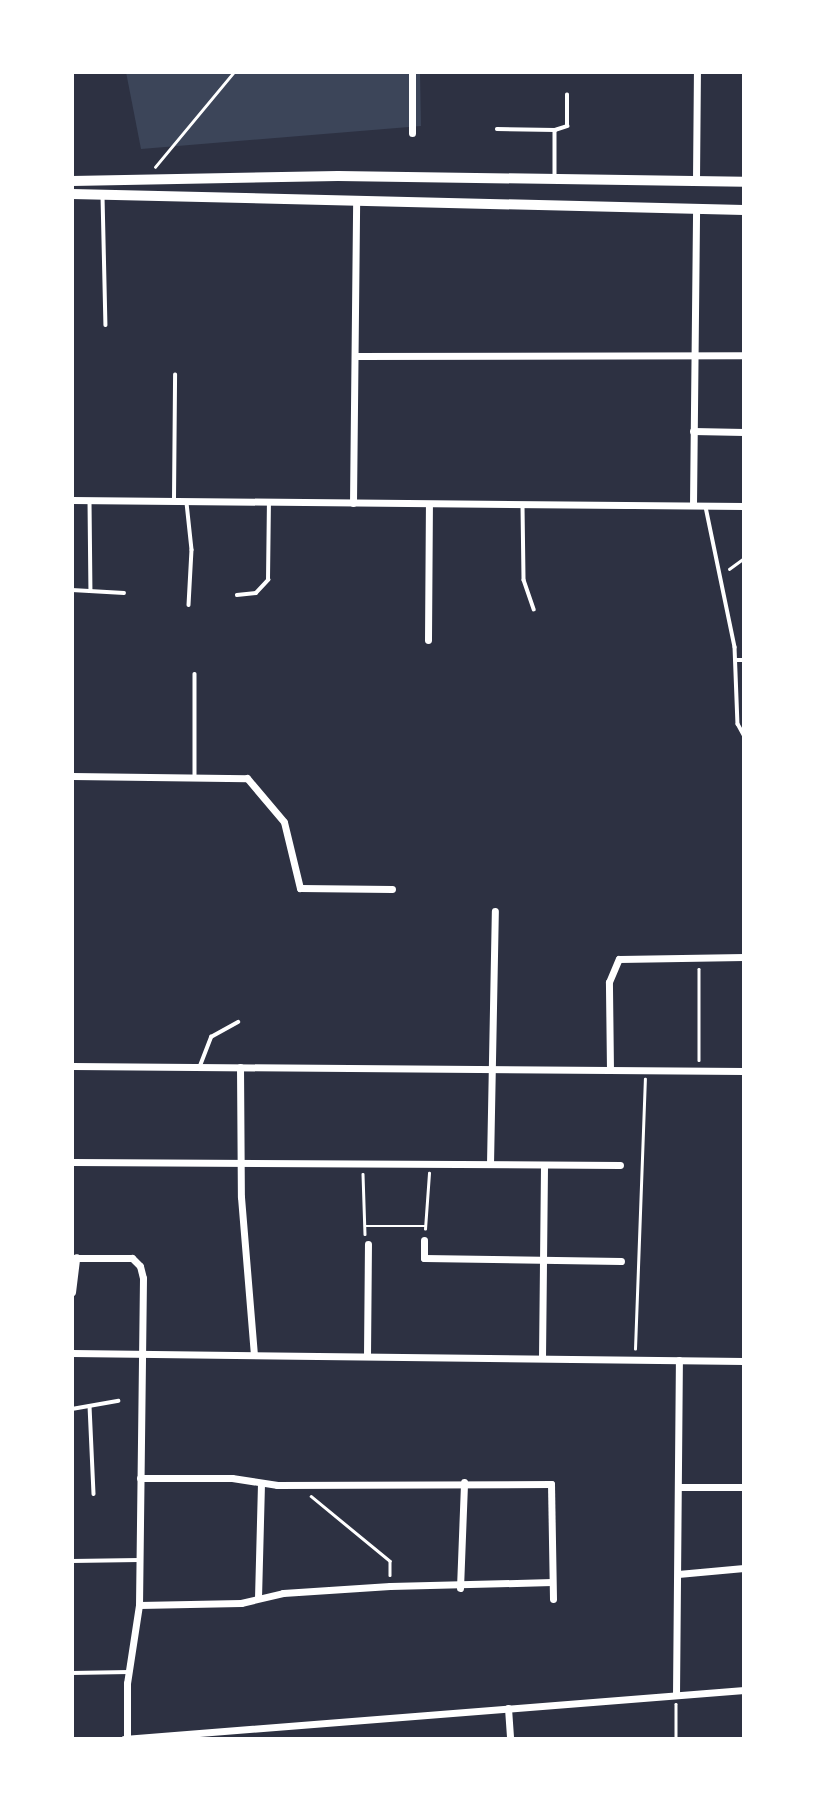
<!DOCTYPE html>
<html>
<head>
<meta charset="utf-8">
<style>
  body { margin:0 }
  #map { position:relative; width:816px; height:1811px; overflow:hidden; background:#2d3142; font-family:"Noto Sans",sans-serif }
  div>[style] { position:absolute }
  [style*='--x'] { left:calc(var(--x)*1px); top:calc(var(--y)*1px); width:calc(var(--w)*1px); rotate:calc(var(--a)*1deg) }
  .green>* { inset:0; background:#3c4559 }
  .path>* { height:2.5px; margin:-1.25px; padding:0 1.25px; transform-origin:1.25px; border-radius:1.25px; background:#fff }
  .service>* { height:3.5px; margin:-1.75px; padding:0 1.75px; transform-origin:1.75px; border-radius:1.75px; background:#fff }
  .minor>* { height:7px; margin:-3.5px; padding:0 3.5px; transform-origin:3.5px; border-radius:3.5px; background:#fff }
  .secondary>* { height:10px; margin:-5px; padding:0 5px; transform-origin:5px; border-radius:5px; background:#fff }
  span { translate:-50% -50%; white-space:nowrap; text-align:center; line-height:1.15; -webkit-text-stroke:7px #fff; paint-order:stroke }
  .frame { position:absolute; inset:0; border:74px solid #fff; pointer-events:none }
</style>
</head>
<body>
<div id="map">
  <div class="green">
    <i style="clip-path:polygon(126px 72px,420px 72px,421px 126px,141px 149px)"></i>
  </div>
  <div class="path">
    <i style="--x:155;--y:167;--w:124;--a:-50.3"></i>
    <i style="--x:729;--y:569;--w:19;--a:-36"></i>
    <i style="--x:699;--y:969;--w:91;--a:90"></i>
    <i style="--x:363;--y:1174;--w:60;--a:88.1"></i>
    <i style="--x:365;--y:1226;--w:60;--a:0"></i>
    <i style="--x:425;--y:1229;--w:56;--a:-85.9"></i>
    <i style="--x:635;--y:1349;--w:270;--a:-87.9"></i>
    <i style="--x:311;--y:1496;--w:102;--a:39.4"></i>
    <i style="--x:390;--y:1561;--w:14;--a:90"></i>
    <i style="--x:676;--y:1704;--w:35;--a:90"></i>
  </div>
  <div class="service">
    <i style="--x:497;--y:129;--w:58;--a:1"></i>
    <i style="--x:555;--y:130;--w:46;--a:90"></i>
    <i style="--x:555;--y:130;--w:13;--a:-18"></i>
    <i style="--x:567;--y:126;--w:31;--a:-90"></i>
    <i style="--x:103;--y:196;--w:129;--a:88.7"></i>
    <i style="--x:174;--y:499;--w:124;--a:-89.5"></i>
    <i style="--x:90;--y:501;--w:89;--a:89.4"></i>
    <i style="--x:187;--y:503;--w:47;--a:83.9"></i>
    <i style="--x:192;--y:550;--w:55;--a:93.1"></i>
    <i style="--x:523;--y:506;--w:74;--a:89.2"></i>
    <i style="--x:524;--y:580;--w:31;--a:71"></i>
    <i style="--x:706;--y:507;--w:143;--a:78.3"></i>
    <i style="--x:735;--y:647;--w:77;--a:87.8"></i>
    <i style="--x:738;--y:724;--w:13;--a:61"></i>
    <i style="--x:72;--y:590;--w:52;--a:3.3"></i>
    <i style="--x:237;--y:595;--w:19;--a:-6"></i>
    <i style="--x:256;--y:593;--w:18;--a:-47"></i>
    <i style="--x:268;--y:580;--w:78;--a:-89.3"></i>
    <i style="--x:736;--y:660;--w:8;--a:0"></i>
    <i style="--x:195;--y:674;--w:102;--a:90"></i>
    <i style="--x:200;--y:1066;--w:31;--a:-69"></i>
    <i style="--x:211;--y:1037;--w:31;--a:-29"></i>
    <i style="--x:90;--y:1406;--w:88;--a:87.4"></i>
    <i style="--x:72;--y:1409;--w:47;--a:-9.9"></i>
    <i style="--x:72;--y:1561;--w:67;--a:-0.9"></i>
    <i style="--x:72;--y:1673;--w:57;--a:-1"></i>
  </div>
  <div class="minor">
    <i style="--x:412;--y:133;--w:61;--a:-90"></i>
    <i style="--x:696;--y:180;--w:108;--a:-89.5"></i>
    <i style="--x:355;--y:356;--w:389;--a:-0.1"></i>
    <i style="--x:693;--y:431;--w:51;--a:1.1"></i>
    <i style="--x:72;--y:500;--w:672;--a:0.51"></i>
    <i style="--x:353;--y:503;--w:304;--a:-89.4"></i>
    <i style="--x:693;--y:505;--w:298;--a:-89.4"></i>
    <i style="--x:428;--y:640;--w:134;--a:-89.6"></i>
    <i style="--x:72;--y:776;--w:175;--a:0.7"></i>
    <i style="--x:247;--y:778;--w:57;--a:49.9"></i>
    <i style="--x:284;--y:822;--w:68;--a:76.4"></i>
    <i style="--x:300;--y:888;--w:92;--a:0.6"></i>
    <i style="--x:72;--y:1066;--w:672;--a:0.43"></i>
    <i style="--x:240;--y:1067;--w:130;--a:89.6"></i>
    <i style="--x:241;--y:1197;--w:158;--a:85.3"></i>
    <i style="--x:610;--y:1070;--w:88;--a:-90.7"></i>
    <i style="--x:609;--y:982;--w:25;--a:-67"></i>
    <i style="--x:619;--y:959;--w:125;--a:-0.9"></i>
    <i style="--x:72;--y:1162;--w:548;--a:0.31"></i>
    <i style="--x:490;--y:1164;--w:253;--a:-88.9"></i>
    <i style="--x:424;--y:1240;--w:18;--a:90"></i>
    <i style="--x:424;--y:1258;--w:197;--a:0.9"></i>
    <i style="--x:72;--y:1258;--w:60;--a:0"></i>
    <i style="--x:132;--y:1258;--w:11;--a:45"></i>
    <i style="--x:140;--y:1266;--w:12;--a:76"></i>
    <i style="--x:143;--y:1278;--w:327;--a:90.7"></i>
    <i style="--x:139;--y:1605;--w:79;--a:98.7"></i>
    <i style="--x:127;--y:1683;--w:56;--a:90"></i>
    <i style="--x:72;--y:1292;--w:35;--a:-83"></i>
    <i style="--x:72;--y:1353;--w:672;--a:0.68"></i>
    <i style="--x:367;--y:1356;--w:112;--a:-89.5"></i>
    <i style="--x:542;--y:1358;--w:193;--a:-89.4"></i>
    <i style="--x:140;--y:1478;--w:92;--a:0"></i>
    <i style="--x:232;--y:1478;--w:46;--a:8.8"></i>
    <i style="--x:277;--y:1485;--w:274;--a:-0.2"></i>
    <i style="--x:551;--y:1484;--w:115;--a:89"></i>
    <i style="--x:679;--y:1487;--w:65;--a:0"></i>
    <i style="--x:678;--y:1574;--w:66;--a:-5.2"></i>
    <i style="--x:460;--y:1588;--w:106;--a:-87.8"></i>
    <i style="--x:258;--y:1598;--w:114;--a:-88.5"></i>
    <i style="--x:139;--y:1605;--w:102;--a:-1.1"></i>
    <i style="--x:241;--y:1603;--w:43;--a:-13.4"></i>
    <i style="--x:283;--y:1593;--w:107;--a:-3.7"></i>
    <i style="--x:390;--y:1586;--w:162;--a:-1.4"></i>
    <i style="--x:676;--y:1695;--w:335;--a:-89.5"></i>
    <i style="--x:508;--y:1708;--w:31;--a:86"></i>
    <i style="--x:124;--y:1739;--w:622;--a:-4.52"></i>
  </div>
  <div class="secondary">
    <i style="--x:72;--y:181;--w:266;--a:-1.1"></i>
    <i style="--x:338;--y:176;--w:406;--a:0.8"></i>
    <i style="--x:72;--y:194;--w:672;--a:1.36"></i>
  </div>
  <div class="frame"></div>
</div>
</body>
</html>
